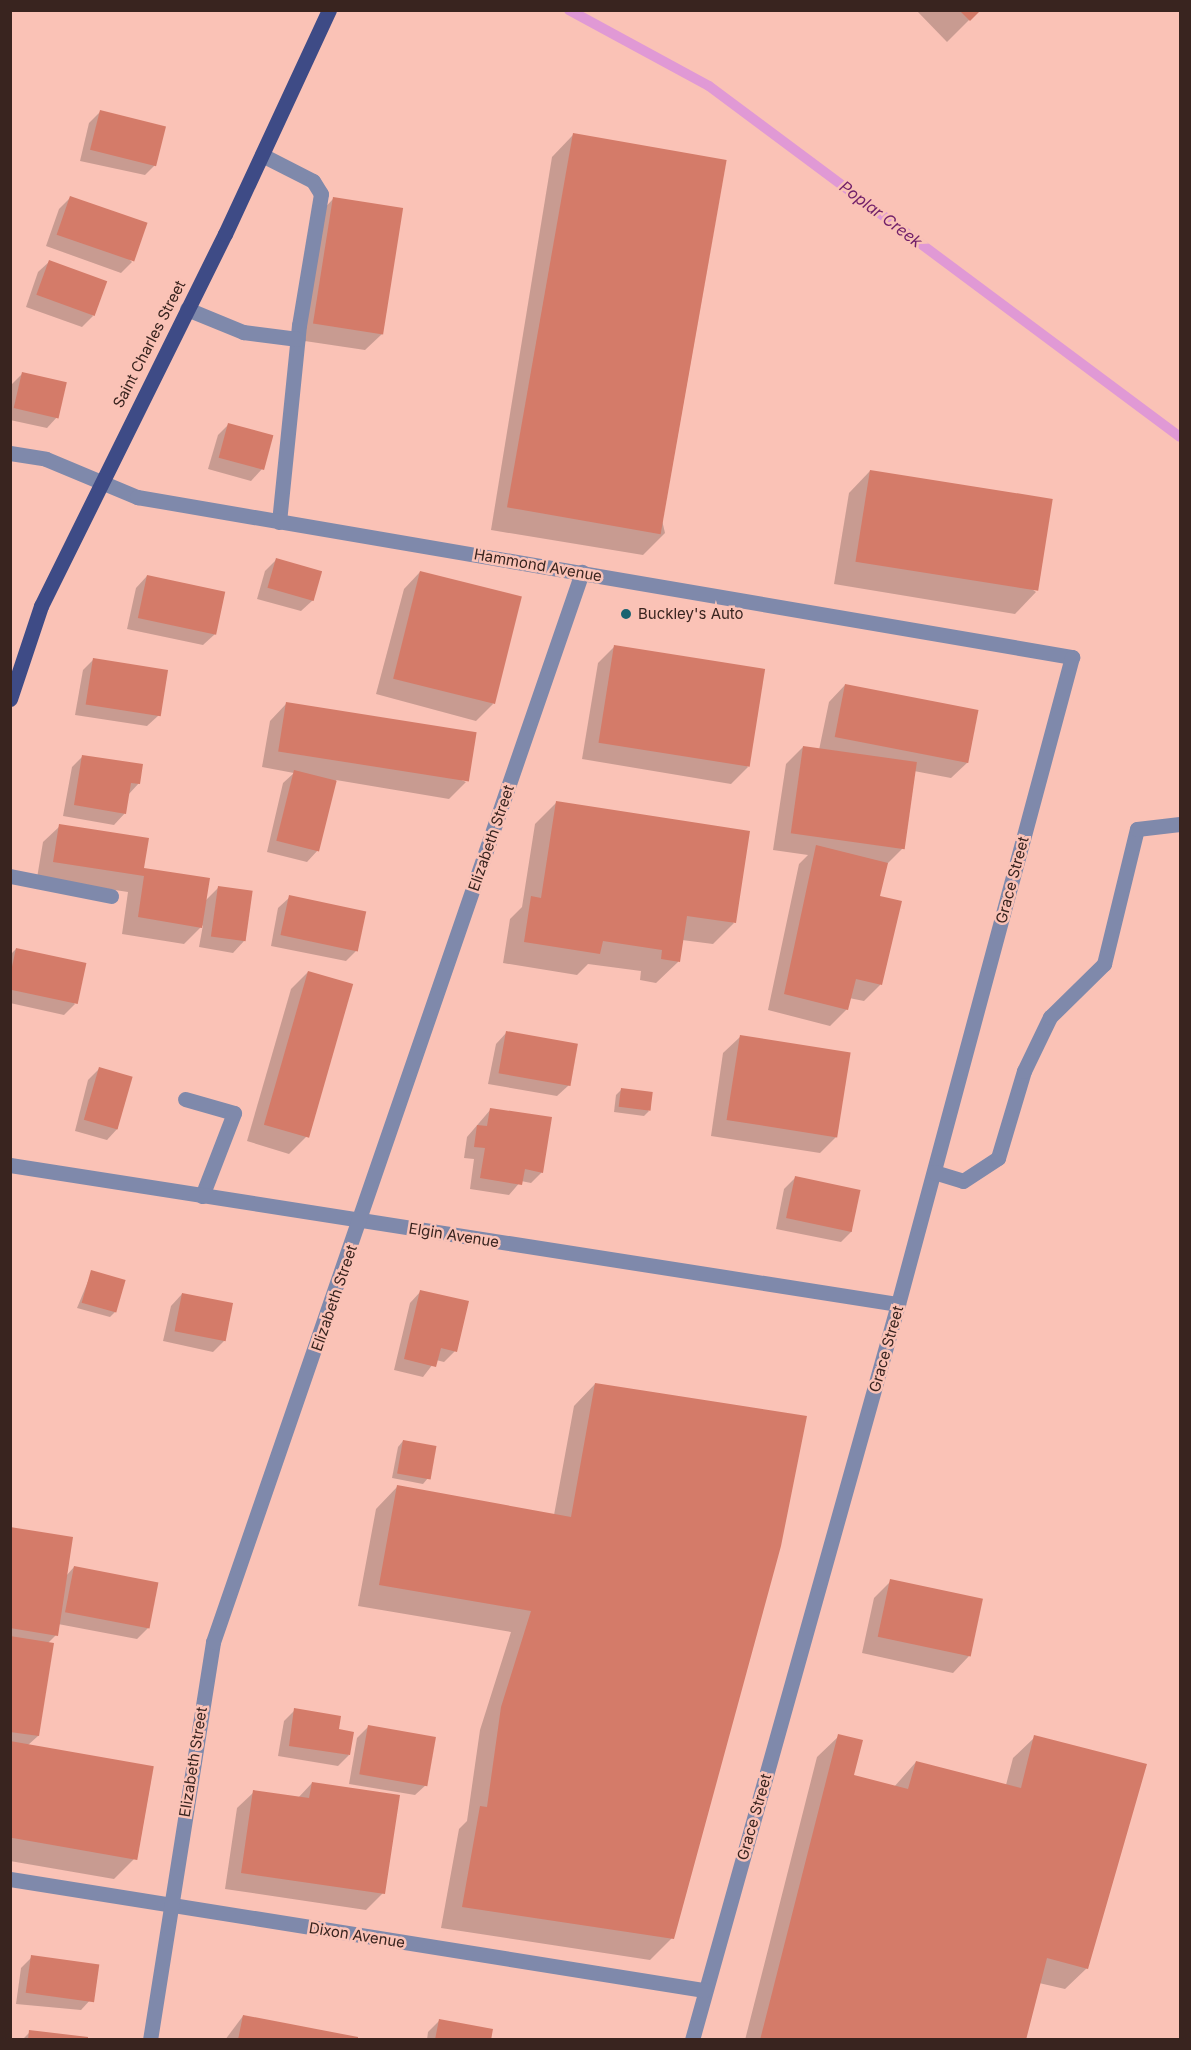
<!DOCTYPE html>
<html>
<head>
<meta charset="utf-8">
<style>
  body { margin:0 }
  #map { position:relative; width:1191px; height:2050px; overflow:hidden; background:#fac2b6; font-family:Inter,sans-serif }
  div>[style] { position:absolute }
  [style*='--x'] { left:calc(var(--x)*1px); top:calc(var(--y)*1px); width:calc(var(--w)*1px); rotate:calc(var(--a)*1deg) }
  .shadow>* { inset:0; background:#0003 }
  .stream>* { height:10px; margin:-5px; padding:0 5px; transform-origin:5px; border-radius:5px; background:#e099d5 }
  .building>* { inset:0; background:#d47b69; transform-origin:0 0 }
  .minor>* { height:15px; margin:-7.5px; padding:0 7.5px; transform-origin:7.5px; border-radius:7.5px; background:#7f89ab }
  .major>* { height:15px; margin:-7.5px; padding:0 7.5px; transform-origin:7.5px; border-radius:7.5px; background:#3e4b86 }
  .dots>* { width:16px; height:16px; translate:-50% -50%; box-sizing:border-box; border:3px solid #fac2b6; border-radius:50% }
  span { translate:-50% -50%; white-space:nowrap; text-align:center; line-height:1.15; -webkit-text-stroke:5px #fac2b6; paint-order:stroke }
  .street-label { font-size:15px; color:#39241f }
  .poi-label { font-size:15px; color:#39241f }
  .left { translate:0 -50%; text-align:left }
  .water-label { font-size:16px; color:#711f69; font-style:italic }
  .frame { position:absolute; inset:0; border:12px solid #39241f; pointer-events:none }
</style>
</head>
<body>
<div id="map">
  <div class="shadow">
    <i style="clip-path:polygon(916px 10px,979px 10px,947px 42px)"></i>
    <i style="clip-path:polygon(100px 112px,156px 164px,145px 175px,80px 161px,89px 123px)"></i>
    <i style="clip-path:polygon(573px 135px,665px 533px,643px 555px,491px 530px,552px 157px)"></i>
    <i style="clip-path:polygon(70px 198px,132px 262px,121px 273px,46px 246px,59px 209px)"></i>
    <i style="clip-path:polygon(333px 199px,382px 334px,365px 350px,298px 340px,317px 216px)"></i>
    <i style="clip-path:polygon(50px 261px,93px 316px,82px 327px,26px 307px,38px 272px)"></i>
    <i style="clip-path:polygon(22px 374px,58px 416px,47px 428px,10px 420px,11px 385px)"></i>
    <i style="clip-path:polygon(229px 424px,262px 469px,251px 481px,208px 469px,218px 435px)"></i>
    <i style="clip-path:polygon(870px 471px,1036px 592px,1015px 614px,834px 584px,849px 493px)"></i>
    <i style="clip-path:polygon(276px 560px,313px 600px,301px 611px,257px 599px,265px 571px)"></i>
    <i style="clip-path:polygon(420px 572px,493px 704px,476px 721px,376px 694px,404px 589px)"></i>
    <i style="clip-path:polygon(147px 576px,215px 634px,203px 645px,127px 629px,136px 588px)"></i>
    <i style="clip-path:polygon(615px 646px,748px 767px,731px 784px,582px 759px,598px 663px)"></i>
    <i style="clip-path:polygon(94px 659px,159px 715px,147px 726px,75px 715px,83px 670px)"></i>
    <i style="clip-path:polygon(845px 685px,977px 711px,968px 762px,951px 778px,914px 771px,902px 849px,886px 865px,879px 897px,900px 902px,880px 985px,864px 1001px,849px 998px,847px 1009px,830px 1026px,768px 1010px,799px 864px,808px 855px,773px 850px,786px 764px,803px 747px,819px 750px,829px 702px)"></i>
    <i style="clip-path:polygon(286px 704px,466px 782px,449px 799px,336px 780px,318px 850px,307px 862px,267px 852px,283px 783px,294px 773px,262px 767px,270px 721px)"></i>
    <i style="clip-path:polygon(83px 756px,139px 783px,128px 795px,125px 813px,114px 825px,63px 816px,72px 767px)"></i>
    <i style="clip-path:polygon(557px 802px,734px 923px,713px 944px,682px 940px,678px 962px,656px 983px,640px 980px,641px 971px,588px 964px,577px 975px,503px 963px,510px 919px,522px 907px,535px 824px)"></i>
    <i style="clip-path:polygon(60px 826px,205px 901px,218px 888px,244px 941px,233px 953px,199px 947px,203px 925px,184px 944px,122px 934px,128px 892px,37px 878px,43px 842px)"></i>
    <i style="clip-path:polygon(290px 897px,357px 950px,346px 961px,271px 946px,278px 908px)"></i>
    <i style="clip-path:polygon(16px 949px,75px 1004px,64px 1015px,10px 1003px,10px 955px)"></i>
    <i style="clip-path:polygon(308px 972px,306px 1137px,289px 1154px,247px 1141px,291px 989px)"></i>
    <i style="clip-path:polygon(507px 1032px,569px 1085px,557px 1096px,488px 1084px,496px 1044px)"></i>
    <i style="clip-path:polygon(740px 1037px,837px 1136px,820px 1153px,711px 1136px,723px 1053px)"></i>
    <i style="clip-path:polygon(99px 1069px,118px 1128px,107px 1140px,75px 1131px,88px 1080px)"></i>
    <i style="clip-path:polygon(621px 1090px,649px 1111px,644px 1116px,614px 1112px,616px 1095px)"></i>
    <i style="clip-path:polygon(491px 1109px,542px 1172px,531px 1183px,521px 1181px,509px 1195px,470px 1189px,474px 1159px,464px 1158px,467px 1137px)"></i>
    <i style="clip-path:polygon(795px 1178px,852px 1231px,841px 1242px,776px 1229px,784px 1189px)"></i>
    <i style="clip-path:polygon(92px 1272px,115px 1312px,110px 1317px,77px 1308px)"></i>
    <i style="clip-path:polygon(421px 1291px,455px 1351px,444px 1362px,436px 1360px,423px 1377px,394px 1370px,410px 1303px)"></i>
    <i style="clip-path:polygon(182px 1294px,224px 1341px,213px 1352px,163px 1341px,171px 1306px)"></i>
    <i style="clip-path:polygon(595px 1384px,672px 1938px,650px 1960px,441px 1928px,459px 1829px,467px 1821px,480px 1730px,511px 1632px,358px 1606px,376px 1509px,397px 1487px,554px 1515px,574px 1406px)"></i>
    <i style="clip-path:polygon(403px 1441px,428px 1478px,423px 1484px,392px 1478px,398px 1447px)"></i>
    <i style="clip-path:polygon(10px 1529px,66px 1576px,74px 1567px,148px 1628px,137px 1639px,58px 1624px,56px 1635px,48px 1643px,38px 1736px,28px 1745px,136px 1857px,114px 1879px,10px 1861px)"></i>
    <i style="clip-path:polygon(891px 1581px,969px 1656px,953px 1673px,862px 1653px,874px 1598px)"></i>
    <i style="clip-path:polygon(295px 1710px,349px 1755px,338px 1766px,278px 1756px,284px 1721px)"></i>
    <i style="clip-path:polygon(368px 1727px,427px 1784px,415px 1795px,349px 1784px,357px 1738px)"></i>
    <i style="clip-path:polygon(839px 1736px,852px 1776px,894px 1787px,916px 1762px,1006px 1785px,1013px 1758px,1035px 1737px,1087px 1968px,1065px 1989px,1039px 1983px,1025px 2040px,745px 2040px,817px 1757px)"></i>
    <i style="clip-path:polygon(312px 1783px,383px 1893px,366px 1910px,225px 1889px,237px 1808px,254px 1792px,298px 1798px)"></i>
    <i style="clip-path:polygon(32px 1957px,92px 1998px,81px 2010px,16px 2004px,21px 1968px)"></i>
    <i style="clip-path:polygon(243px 2016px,356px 2040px,225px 2040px)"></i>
    <i style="clip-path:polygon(439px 2021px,489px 2040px,427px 2040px,428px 2032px)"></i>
    <i style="clip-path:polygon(30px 2032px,86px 2040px,22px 2040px)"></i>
  </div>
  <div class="stream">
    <i style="--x:569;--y:10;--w:159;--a:28.5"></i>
    <i style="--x:709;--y:86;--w:587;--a:36.69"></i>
  </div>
  <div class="building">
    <i style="clip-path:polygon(959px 10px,981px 10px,970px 21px)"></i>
    <i style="left:100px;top:110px;width:68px;height:41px;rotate:14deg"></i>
    <i style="left:573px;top:133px;width:156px;height:380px;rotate:10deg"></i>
    <i style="left:70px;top:196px;width:82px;height:41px;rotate:19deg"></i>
    <i style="left:333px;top:197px;width:71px;height:128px;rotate:9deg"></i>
    <i style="left:49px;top:260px;width:62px;height:37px;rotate:20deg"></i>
    <i style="left:22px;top:372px;width:46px;height:37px;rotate:13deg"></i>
    <i style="left:228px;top:423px;width:47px;height:36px;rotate:15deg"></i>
    <i style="left:870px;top:470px;width:185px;height:93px;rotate:9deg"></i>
    <i style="left:276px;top:558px;width:48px;height:31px;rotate:16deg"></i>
    <i style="left:420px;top:571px;width:105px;height:111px;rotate:14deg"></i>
    <i style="left:147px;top:575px;width:80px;height:44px;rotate:12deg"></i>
    <i style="left:614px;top:645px;width:153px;height:99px;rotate:9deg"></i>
    <i style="left:93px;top:658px;width:76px;height:47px;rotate:9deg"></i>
    <i style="left:845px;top:684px;width:136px;height:54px;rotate:11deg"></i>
    <i style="left:286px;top:702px;width:193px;height:50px;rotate:9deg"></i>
    <i style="left:803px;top:746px;width:115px;height:88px;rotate:8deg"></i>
    <i style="clip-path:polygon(82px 755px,143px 764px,140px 784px,131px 783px,126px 814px,74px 805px)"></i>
    <i style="left:294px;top:770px;width:44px;height:73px;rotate:14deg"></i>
    <i style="clip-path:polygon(556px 801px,750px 831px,736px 923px,687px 916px,680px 962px,661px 959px,662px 950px,603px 941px,600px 954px,524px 942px,531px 896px,541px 898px)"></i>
    <i style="clip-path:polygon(59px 824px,149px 838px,144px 868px,210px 878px,202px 928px,138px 917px,144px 876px,53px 862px)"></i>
    <i style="clip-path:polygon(816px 845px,888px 863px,880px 896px,902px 901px,882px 985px,856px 979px,848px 1010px,784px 994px)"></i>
    <i style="left:218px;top:886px;width:35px;height:51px;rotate:8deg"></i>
    <i style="left:289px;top:895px;width:79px;height:41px;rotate:12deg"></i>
    <i style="left:16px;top:948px;width:72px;height:42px;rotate:12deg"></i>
    <i style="left:308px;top:971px;width:47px;height:160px;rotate:16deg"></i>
    <i style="left:506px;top:1031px;width:73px;height:43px;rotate:10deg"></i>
    <i style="left:740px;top:1035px;width:112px;height:86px;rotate:9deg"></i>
    <i style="left:99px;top:1067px;width:35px;height:55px;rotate:16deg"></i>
    <i style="left:621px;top:1088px;width:32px;height:19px;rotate:7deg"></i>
    <i style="clip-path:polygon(490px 1108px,552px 1117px,543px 1173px,525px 1169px,522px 1185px,480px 1178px,485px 1148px,474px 1147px,477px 1125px,487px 1126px)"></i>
    <i style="left:795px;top:1176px;width:67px;height:43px;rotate:12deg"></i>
    <i style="left:91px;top:1270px;width:36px;height:34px;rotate:16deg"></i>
    <i style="clip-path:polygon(420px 1290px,469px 1301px,457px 1352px,441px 1348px,436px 1367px,404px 1359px)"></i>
    <i style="left:182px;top:1293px;width:52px;height:39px;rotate:11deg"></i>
    <i style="clip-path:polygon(595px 1383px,807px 1416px,781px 1546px,674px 1939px,462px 1907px,480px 1806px,487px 1807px,501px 1707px,531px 1611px,379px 1585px,397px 1485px,571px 1517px)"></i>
    <i style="left:403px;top:1440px;width:34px;height:34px;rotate:10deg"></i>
    <i style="clip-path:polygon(10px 1527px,73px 1537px,58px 1636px,10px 1628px)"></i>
    <i style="left:74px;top:1566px;width:86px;height:47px;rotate:11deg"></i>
    <i style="left:890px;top:1579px;width:95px;height:59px;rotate:12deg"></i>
    <i style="clip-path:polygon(10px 1636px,54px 1643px,39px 1736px,10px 1732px)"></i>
    <i style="clip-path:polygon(294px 1708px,341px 1716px,339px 1729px,354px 1732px,350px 1755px,289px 1746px)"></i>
    <i style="left:368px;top:1725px;width:69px;height:50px;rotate:10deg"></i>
    <i style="clip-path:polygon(838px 1734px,863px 1740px,854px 1775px,908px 1789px,916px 1761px,1021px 1788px,1034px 1735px,1147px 1764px,1088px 1969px,1047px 1958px,1026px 2040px,760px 2040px)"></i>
    <i style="left:10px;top:1741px;width:146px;height:95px;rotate:10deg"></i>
    <i style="clip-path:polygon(312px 1782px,400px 1795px,385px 1894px,241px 1873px,253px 1790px,309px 1798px)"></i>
    <i style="left:31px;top:1955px;width:69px;height:38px;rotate:8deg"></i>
    <i style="clip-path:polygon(243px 2015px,358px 2037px,358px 2040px,238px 2040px)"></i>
    <i style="clip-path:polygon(439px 2019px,493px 2029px,491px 2040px,435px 2040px)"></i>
    <i style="clip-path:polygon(29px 2030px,88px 2037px,88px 2040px,28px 2040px)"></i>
  </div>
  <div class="minor">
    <i style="--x:262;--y:155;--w:57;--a:27"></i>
    <i style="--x:313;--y:181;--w:15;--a:58"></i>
    <i style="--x:321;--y:194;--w:133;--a:99.5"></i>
    <i style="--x:299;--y:325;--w:198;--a:95.8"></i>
    <i style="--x:187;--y:309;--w:61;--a:22.3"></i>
    <i style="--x:243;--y:332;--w:55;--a:7.3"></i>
    <i style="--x:10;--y:453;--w:36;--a:9"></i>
    <i style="--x:46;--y:459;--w:99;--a:22.7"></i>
    <i style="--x:137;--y:497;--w:949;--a:9.71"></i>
    <i style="--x:1072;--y:657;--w:670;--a:105.05"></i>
    <i style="--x:898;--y:1304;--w:764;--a:105.64"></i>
    <i style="--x:10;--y:876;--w:103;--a:11.2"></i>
    <i style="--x:185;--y:1099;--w:51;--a:15.9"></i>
    <i style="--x:234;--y:1113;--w:89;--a:111.1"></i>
    <i style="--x:10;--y:1165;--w:899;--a:8.9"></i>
    <i style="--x:934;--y:1172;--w:30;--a:17"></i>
    <i style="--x:963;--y:1181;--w:42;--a:-33.3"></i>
    <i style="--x:998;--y:1158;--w:91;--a:-73.4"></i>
    <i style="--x:1024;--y:1071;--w:60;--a:-64.3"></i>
    <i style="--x:1050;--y:1017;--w:76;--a:-44.5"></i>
    <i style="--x:1104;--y:964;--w:139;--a:-76.3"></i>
    <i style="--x:1137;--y:829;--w:43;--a:-6.6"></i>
    <i style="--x:10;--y:1879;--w:703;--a:9.09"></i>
    <i style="--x:150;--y:2040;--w:403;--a:-81"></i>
    <i style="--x:213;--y:1642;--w:1132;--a:-70.97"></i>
  </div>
  <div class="major">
    <i style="--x:10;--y:699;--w:98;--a:-71.6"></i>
    <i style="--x:41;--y:606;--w:415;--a:-63.7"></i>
    <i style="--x:225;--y:234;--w:247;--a:-65.1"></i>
  </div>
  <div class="dots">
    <i style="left:626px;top:614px;background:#196370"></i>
  </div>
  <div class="street-label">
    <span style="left:149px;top:344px;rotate:-63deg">Saint Charles Street</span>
    <span style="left:538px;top:565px;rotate:10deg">Hammond Avenue</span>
    <span style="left:491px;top:838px;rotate:-71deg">Elizabeth Street</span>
    <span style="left:1012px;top:880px;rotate:-75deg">Grace Street</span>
    <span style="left:454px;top:1235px;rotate:9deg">Elgin Avenue</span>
    <span style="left:334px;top:1298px;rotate:-71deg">Elizabeth Street</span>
    <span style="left:886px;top:1349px;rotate:-74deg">Grace Street</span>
    <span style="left:193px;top:1762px;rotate:-81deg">Elizabeth Street</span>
    <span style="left:754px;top:1817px;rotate:-74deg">Grace Street</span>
    <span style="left:357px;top:1935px;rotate:9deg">Dixon Avenue</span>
  </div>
  <div class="poi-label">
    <span class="left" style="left:638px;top:614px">Buckley's Auto</span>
  </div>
  <div class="water-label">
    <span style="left:881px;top:214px;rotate:37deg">Poplar Creek</span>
  </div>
  <div class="frame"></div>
</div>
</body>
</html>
